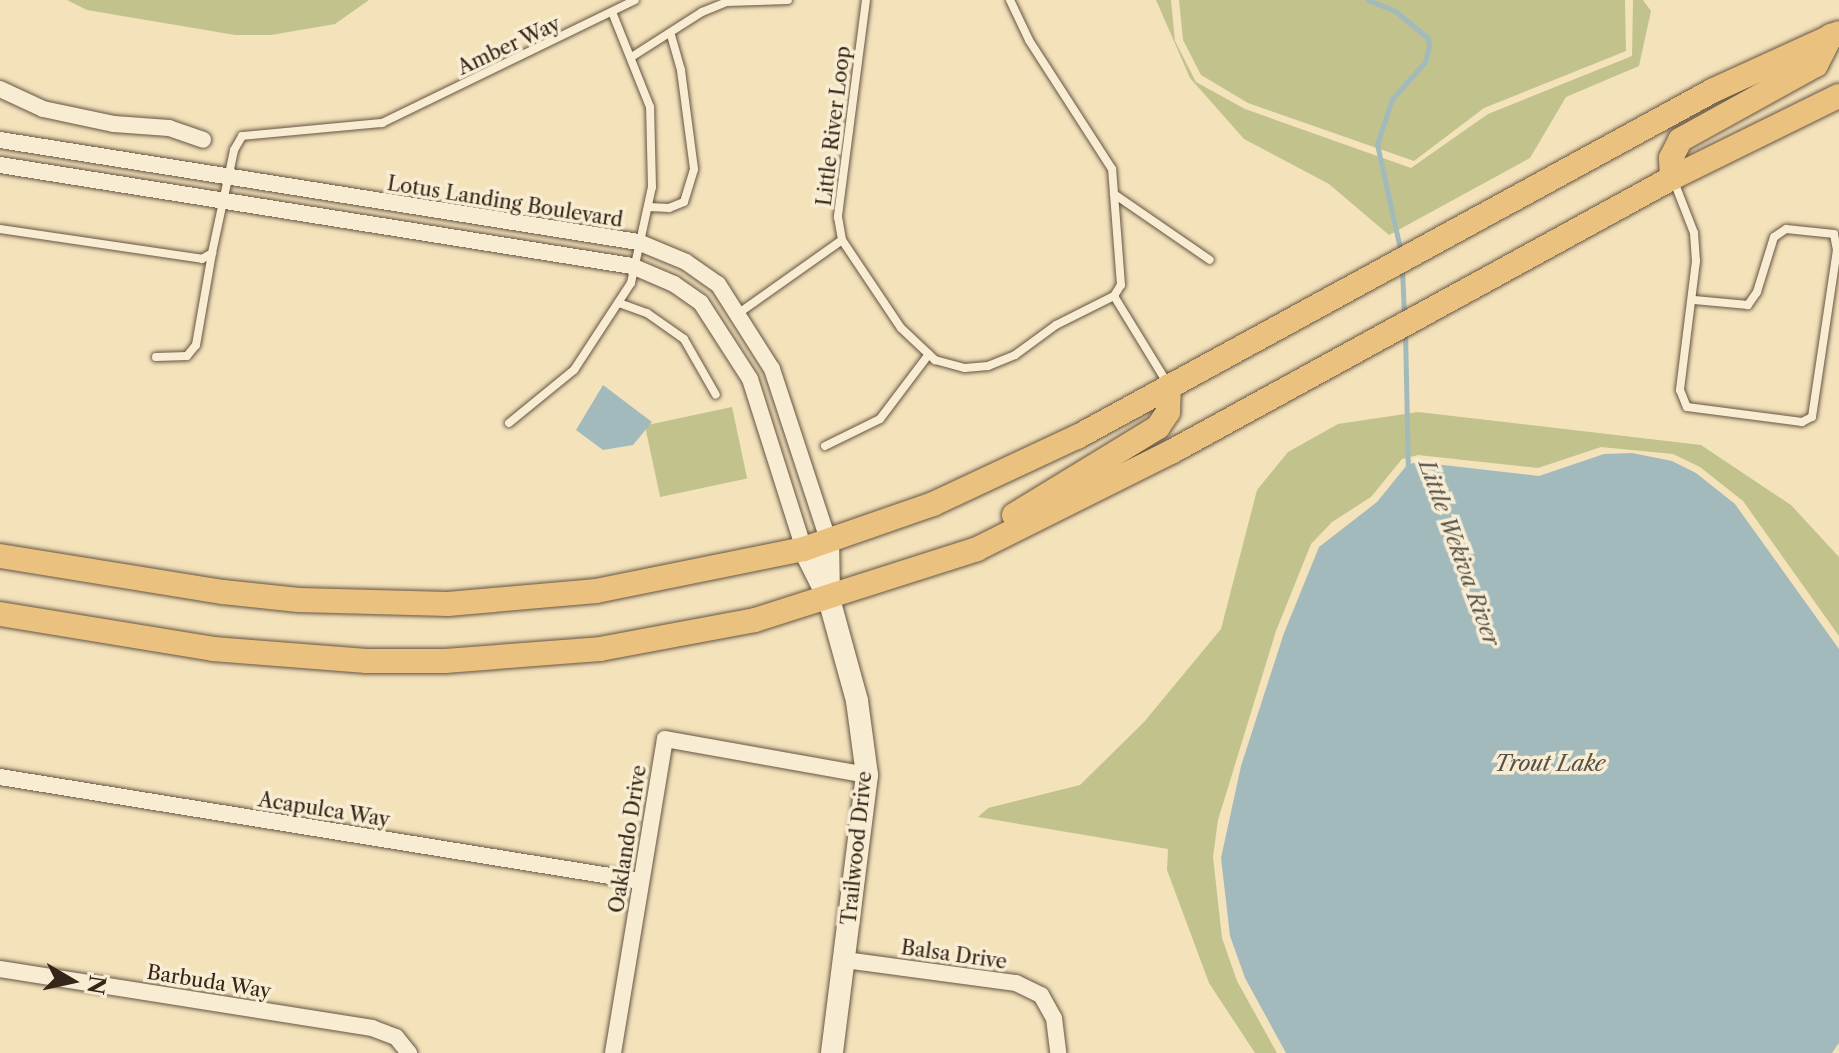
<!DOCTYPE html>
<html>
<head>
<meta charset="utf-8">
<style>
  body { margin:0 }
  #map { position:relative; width:1839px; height:1053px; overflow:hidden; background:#f4e2bb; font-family:"Libre Caslon Text",serif }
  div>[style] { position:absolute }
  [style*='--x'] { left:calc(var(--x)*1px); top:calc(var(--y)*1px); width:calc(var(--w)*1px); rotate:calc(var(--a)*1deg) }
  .green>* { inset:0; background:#c1c28c; transform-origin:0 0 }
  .water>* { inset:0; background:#a3babc }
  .stream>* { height:5px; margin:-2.5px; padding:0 2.5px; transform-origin:2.5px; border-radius:2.5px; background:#a3babc }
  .roads { filter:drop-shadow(0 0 2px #655542) drop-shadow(0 0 2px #655542) }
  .lane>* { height:8px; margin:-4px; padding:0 4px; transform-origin:4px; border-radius:4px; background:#f8ecd3 }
  .street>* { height:16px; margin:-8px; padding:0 8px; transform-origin:8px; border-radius:8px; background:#f8ecd3 }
  .secondary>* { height:22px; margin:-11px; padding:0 11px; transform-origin:11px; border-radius:11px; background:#f8ecd3 }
  .primary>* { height:24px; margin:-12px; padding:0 12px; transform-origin:12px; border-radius:12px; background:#eac17e }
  span { translate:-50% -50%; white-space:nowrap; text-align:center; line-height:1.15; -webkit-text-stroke:7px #f8ecd3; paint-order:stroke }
  .street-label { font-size:20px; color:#352619 }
  .water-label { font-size:22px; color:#56524a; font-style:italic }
  .north { position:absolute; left:32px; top:941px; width:80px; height:80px; -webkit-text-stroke:6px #f8ecd3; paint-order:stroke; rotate:99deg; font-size:22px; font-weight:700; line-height:32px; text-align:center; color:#352619 }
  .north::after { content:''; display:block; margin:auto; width:28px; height:36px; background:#352619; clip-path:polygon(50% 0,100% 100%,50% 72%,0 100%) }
</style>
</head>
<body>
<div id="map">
  <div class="green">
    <i style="clip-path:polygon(67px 0,369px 0,335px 24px,271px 35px,235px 35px,87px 10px)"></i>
    <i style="clip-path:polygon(1156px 0,1171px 0,1175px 41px,1196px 82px,1245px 109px,1411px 168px,1488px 114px,1632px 56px,1633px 0,1643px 0,1651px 11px,1639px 66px,1566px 97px,1530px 158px,1389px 235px,1329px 184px,1244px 139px,1190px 78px)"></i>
    <i style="clip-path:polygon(1179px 0,1625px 0,1626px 51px,1484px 108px,1414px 161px,1248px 103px,1201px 75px,1183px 40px)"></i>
    <i style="left:732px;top:407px;width:73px;height:89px;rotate:78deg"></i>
    <i style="clip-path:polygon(1418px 412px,1701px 445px,1791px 505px,1839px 557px,1839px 636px,1743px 501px,1700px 467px,1673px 454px,1601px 447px,1538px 468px,1418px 455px,1402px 459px,1371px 497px,1332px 522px,1311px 544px,1276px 631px,1218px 820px,1213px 857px,1222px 938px,1237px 981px,1277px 1053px,1255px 1053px,1209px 983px,1167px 870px,1168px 849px,978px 817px,988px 808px,1080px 785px,1144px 722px,1221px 629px,1257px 490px,1288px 452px,1338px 424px)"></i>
  </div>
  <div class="water">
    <i style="clip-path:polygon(603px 385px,652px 422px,633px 445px,603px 450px,576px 430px)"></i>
    <i style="clip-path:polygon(1632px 453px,1672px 461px,1696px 473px,1735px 504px,1839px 649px,1839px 1043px,1832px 1053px,1286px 1053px,1245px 978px,1230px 936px,1221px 858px,1241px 766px,1284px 633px,1319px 547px,1377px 502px,1407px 465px,1417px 462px,1539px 476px,1604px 454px)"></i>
  </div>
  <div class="stream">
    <i style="--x:1368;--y:0;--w:29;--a:22"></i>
    <i style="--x:1395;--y:11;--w:43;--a:39.3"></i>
    <i style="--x:1428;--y:38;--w:8;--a:83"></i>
    <i style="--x:1429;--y:46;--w:16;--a:104"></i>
    <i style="--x:1425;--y:62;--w:50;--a:131.7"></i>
    <i style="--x:1392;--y:99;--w:47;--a:108.4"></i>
    <i style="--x:1377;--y:144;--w:112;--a:77.6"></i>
    <i style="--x:1402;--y:267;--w:50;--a:87.7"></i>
    <i style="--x:1405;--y:331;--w:138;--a:88.8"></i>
  </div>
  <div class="roads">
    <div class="lane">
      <i style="--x:866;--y:0;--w:219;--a:97.4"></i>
      <i style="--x:838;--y:217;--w:23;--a:80"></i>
      <i style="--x:842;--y:240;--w:106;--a:56.2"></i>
      <i style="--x:901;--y:328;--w:47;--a:43.3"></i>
      <i style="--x:935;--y:360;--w:31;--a:15"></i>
      <i style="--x:965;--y:368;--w:23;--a:-5"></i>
      <i style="--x:988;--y:366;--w:29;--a:-22"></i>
      <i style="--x:1015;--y:355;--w:51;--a:-36.2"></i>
      <i style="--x:1056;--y:325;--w:65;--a:-26.6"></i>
      <i style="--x:1114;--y:296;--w:13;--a:-58"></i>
      <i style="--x:1121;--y:285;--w:116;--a:-94.4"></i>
      <i style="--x:1112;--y:169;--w:153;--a:-122.8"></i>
      <i style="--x:1029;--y:40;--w:44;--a:-115.4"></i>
      <i style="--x:633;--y:56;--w:82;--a:-32.5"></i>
      <i style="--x:702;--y:12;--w:27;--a:-22"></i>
      <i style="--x:727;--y:2;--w:61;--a:-1.9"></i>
      <i style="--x:1673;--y:179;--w:58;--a:68.7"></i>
      <i style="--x:1694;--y:233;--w:28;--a:86"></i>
      <i style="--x:1696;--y:261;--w:130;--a:97.1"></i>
      <i style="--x:1680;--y:390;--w:18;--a:68"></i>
      <i style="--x:1687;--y:407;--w:116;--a:7.4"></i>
      <i style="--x:1802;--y:422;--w:11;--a:-27"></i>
      <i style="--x:1812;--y:417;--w:169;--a:-81.5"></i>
      <i style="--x:1837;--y:250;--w:16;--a:-101"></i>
      <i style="--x:1834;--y:234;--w:48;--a:-174.1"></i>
      <i style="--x:1786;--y:229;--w:14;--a:146"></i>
      <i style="--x:1774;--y:237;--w:58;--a:107.2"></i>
      <i style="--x:1757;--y:292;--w:16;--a:125"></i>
      <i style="--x:1748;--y:305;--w:54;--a:-174.7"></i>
      <i style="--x:1114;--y:194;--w:116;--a:34.5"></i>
      <i style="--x:648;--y:207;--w:21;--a:3"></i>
      <i style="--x:669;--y:208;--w:16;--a:-22"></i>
      <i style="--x:684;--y:202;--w:34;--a:-73"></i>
      <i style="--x:694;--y:169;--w:100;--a:-97.5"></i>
      <i style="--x:681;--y:70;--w:35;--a:-106"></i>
      <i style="--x:0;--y:229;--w:204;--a:8.4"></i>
      <i style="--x:202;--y:259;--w:12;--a:-31"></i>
      <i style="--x:212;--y:253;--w:105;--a:-77.9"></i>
      <i style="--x:234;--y:150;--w:16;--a:-60"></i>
      <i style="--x:242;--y:136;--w:141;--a:-5.3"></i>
      <i style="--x:382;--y:123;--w:281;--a:-25.9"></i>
      <i style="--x:1114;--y:296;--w:103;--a:58.5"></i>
      <i style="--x:619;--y:303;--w:30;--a:20"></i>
      <i style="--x:647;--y:313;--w:45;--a:35.1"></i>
      <i style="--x:684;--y:339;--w:64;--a:60.3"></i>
      <i style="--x:739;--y:313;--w:126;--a:-35.3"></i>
      <i style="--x:156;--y:357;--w:31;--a:-2"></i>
      <i style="--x:187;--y:356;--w:14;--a:-51"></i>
      <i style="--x:196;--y:345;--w:93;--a:-80.1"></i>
      <i style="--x:509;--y:423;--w:84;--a:-39.2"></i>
      <i style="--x:574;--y:370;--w:104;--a:-56.8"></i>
      <i style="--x:631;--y:283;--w:98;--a:-77.7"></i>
      <i style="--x:652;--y:187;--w:80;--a:-91.4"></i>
      <i style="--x:650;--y:107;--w:102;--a:-111.8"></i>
      <i style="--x:825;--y:446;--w:61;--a:-26.1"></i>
      <i style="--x:880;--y:419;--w:81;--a:-53"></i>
    </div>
    <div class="street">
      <i style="--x:0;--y:89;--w:47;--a:24.9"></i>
      <i style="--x:43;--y:109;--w:73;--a:11.9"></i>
      <i style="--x:114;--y:124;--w:55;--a:4.2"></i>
      <i style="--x:169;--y:128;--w:36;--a:19"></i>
      <i style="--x:0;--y:140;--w:646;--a:9.08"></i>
      <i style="--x:638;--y:242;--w:52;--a:22.6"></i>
      <i style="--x:686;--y:262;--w:39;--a:35"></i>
      <i style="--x:718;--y:284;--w:101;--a:57.6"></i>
      <i style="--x:772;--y:369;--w:179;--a:71.8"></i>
      <i style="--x:0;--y:165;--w:640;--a:9.08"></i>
      <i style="--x:632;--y:266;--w:46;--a:23.2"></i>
      <i style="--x:674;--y:284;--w:33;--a:35"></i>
      <i style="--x:701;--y:303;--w:90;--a:57.2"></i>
      <i style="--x:750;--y:379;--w:178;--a:72.4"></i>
      <i style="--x:0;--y:777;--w:649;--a:9.22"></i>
      <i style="--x:845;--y:960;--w:173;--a:7.7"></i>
      <i style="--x:1016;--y:983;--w:28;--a:26"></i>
      <i style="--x:1041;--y:995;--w:26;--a:61"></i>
      <i style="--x:1054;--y:1018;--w:35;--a:83"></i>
      <i style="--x:0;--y:969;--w:377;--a:9"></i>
      <i style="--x:372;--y:1028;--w:26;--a:21"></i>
      <i style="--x:396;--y:1037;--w:21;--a:51"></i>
      <i style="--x:613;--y:1053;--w:318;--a:-80.6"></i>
      <i style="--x:665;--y:739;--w:205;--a:10.1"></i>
    </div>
    <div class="secondary">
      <i style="--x:828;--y:539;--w:55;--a:89"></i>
      <i style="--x:804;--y:549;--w:56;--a:63.4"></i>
      <i style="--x:829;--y:599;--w:106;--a:74.6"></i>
      <i style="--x:857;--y:701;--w:75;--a:82.3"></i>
      <i style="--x:867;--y:775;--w:280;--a:97.2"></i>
    </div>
    <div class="primary">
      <i style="--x:1672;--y:178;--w:20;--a:-93"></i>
      <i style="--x:1671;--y:158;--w:20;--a:-63"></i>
      <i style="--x:1680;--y:140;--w:155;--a:-28.9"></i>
      <i style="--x:1816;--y:65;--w:33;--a:-63"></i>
      <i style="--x:1014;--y:515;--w:169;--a:-31.4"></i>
      <i style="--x:1158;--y:427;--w:18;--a:-56"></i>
      <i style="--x:1168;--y:412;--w:26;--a:-88"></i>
      <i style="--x:0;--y:556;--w:226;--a:9.2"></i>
      <i style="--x:223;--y:592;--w:76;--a:6"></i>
      <i style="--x:299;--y:600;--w:149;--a:1.5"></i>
      <i style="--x:448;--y:604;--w:149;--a:-5"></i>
      <i style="--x:596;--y:591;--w:212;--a:-11.4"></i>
      <i style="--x:804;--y:549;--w:137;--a:-19.2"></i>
      <i style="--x:933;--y:504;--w:159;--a:-25"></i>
      <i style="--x:1077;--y:437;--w:725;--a:-28.58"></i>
      <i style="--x:1714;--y:90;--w:137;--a:-24.5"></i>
      <i style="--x:0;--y:614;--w:216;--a:9.3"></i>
      <i style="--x:213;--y:649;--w:154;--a:4.5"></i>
      <i style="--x:367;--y:661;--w:78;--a:0"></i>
      <i style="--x:445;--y:661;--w:155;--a:-4.4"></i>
      <i style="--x:600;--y:649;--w:158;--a:-10.6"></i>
      <i style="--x:755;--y:620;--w:233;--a:-17.7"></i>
      <i style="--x:977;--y:549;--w:217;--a:-26.6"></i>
      <i style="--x:1171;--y:452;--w:571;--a:-28.67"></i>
      <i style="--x:1672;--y:178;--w:186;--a:-26.2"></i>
    </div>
  </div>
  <div class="street-label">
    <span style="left:509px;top:46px;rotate:-25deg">Amber Way</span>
    <span style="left:834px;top:126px;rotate:-83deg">Little River Loop</span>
    <span style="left:505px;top:202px;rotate:9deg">Lotus Landing Boulevard</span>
    <span style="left:324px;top:810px;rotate:9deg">Acapulca Way</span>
    <span style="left:628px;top:839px;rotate:-81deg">Oaklando Drive</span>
    <span style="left:857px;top:848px;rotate:-84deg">Trailwood Drive</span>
    <span style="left:954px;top:955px;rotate:8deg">Balsa Drive</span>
    <span style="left:209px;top:982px;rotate:9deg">Barbuda Way</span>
  </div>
  <div class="water-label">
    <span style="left:1459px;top:553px;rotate:70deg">Little Wekiva River</span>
    <span style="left:1550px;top:764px">Trout Lake</span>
  </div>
  <div class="north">N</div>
</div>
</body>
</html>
